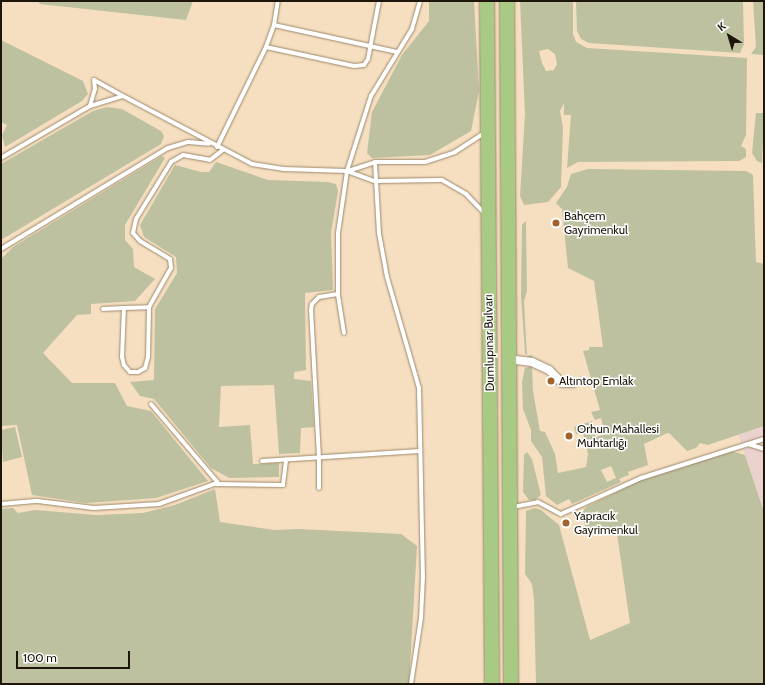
<!DOCTYPE html>
<html>
<head>
<meta charset="utf-8">
<style>
  body { margin:0 }
  #map { position:relative; width:765px; height:685px; overflow:hidden; background:#f6dfc0; font-family:Cabin,sans-serif }
  div>[style] { position:absolute }
  [style*='--x'] { left:calc(var(--x)*1px); top:calc(var(--y)*1px); width:calc(var(--w)*1px); rotate:calc(var(--a)*1deg) }
  .industrial>* { inset:0; background:#ecd2ce }
  .green>* { inset:0; background:#bdc19f }
  .roads { filter:drop-shadow(0 0 1px #9c886b) drop-shadow(0 0 1px #9c886b) }
  .service>* { height:4px; margin:-2px; padding:0 2px; transform-origin:2px; border-radius:2px; background:#fff }
  .minor>* { height:8px; margin:-4px; padding:0 4px; transform-origin:4px; border-radius:4px; background:#fff }
  .trunk>* { height:14px; margin:-7px; padding:0 7px; transform-origin:7px; border-radius:7px; background:#a8ca84 }
  .dots>* { width:11px; height:11px; translate:-50% -50%; box-sizing:border-box; border:2px solid #fff; border-radius:50% }
  span { translate:-50% -50%; white-space:nowrap; text-align:center; line-height:1.15; -webkit-text-stroke:3px #fff; paint-order:stroke }
  .poi-label { font-size:12px; color:#1e160a }
  .left { translate:0 -50%; text-align:left }
  .street-label { font-size:12px; color:#1e160a }
  .frame { position:absolute; inset:0; border:2px solid #1e160a; pointer-events:none }
  .north { position:absolute; left:709px; top:16px; width:40px; height:40px; -webkit-text-stroke:3px #fff; paint-order:stroke; rotate:322deg; font-size:11px; font-weight:700; line-height:16px; text-align:center; color:#1e160a }
  .north::after { content:''; display:block; margin:auto; width:14px; height:18px; background:#1e160a; clip-path:polygon(50% 0,100% 100%,50% 72%,0 100%) }
  .scale { position:absolute; left:16px; top:651px; width:114px; height:18px; box-sizing:border-box; border:2px solid #1e160a; border-top:0; padding-left:5px; font-size:12px; line-height:14px; white-space:nowrap; color:#1e160a; -webkit-text-stroke:3px #fff; paint-order:stroke }
</style>
</head>
<body>
<div id="map">
  <div class="industrial">
    <i style="clip-path:polygon(764px 426px,764px 512px,738px 434px)"></i>
  </div>
  <div class="green">
    <i style="clip-path:polygon(38px 1px,193px 1px,186px 20px,40px 4px)"></i>
    <i style="clip-path:polygon(429px 1px,474px 1px,479px 91px,471px 131px,430px 155px,372px 158px,367px 153px,372px 112px,402px 55px,429px 21px)"></i>
    <i style="clip-path:polygon(evenodd,520px 1px,573px 1px,573px 34px,576px 42px,587px 48px,747px 58px,746px 135px,741px 146px,746px 149px,746px 157px,739px 161px,578px 162px,567px 168px,571px 115px,564px 115px,564px 103px,560px 111px,563px 128px,561px 187px,548px 202px,524px 205px,520px 196px,525px 114px,520px 1px,548px 49px,555px 54px,557px 64px,554px 70px,546px 71px,542px 63px,539px 51px,548px 49px)"></i>
    <i style="clip-path:polygon(576px 1px,743px 1px,744px 44px,740px 53px,589px 43px,581px 39px,577px 31px)"></i>
    <i style="clip-path:polygon(753px 1px,764px 1px,764px 55px,751px 54px,756px 47px)"></i>
    <i style="clip-path:polygon(1px 40px,83px 81px,88px 94px,82px 101px,5px 147px,2px 135px,7px 125px,1px 122px)"></i>
    <i style="clip-path:polygon(107px 107px,122px 109px,161px 131px,164px 136px,161px 144px,1px 240px,1px 164px,93px 111px)"></i>
    <i style="clip-path:polygon(756px 113px,764px 113px,762px 163px,757px 161px,752px 153px)"></i>
    <i style="clip-path:polygon(162px 156px,165px 158px,125px 225px,125px 240px,133px 249px,134px 267px,155px 279px,135px 301px,91px 304px,91px 314px,77px 315px,43px 353px,72px 383px,115px 383px,127px 406px,151px 411px,208px 481px,156px 498px,86px 503px,32px 495px,17px 425px,1px 426px,1px 259px,13px 247px)"></i>
    <i style="clip-path:polygon(216px 162px,268px 180px,328px 182px,336px 184px,338px 191px,331px 233px,333px 290px,305px 293px,306px 370px,294px 372px,294px 379px,311px 381px,314px 427px,301px 428px,300px 453px,279px 454px,274px 385px,221px 386px,219px 427px,250px 425px,253px 464px,279px 463px,279px 477px,229px 478px,211px 468px,154px 399px,140px 396px,130px 382px,154px 380px,155px 309px,177px 273px,176px 257px,144px 237px,140px 225px,175px 165px,201px 172px,209px 172px)"></i>
    <i style="clip-path:polygon(evenodd,588px 169px,746px 171px,753px 175px,756px 262px,764px 264px,764px 426px,708px 445px,700px 443px,696px 448px,687px 451px,669px 433px,665px 434px,644px 444px,648px 465px,628px 472px,629px 475px,619px 479px,621px 482px,572px 504px,569px 499px,557px 505px,546px 496px,542px 457px,531px 441px,531px 430px,523px 409px,522px 382px,525px 368px,532px 366px,533px 391px,540px 431px,545px 432px,555px 454px,558px 473px,586px 467px,588px 454px,583px 433px,576px 434px,574px 427px,592px 421px,596px 437px,605px 434px,601px 418px,595px 420px,591px 412px,600px 410px,583px 351px,589px 350px,589px 347px,603px 347px,594px 281px,568px 268px,562px 209px,556px 203px,567px 187px,571px 174px,588px 169px,611px 466px,616px 478px,607px 482px,601px 470px,611px 466px)"></i>
    <i style="clip-path:polygon(526px 221px,527px 291px,524px 301px,527px 356px,532px 355px,532px 361px,525px 353px,521px 296px,522px 225px)"></i>
    <i style="clip-path:polygon(15px 427px,22px 457px,3px 462px,1px 430px)"></i>
    <i style="clip-path:polygon(731px 451px,745px 455px,764px 512px,764px 684px,536px 684px,534px 600px,532px 584px,525px 574px,526px 511px,535px 508px,541px 510px,559px 525px,590px 640px,630px 623px,616px 527px,587px 535px,582px 512px,586px 507px,645px 478px)"></i>
    <i style="clip-path:polygon(527px 452px,532px 459px,541px 495px,535px 500px,529px 500px,523px 492px,524px 455px)"></i>
    <i style="clip-path:polygon(215px 489px,220px 522px,274px 530px,299px 529px,401px 534px,417px 546px,409px 684px,1px 684px,1px 509px,13px 508px,18px 513px,35px 510px,96px 515px,143px 513px,175px 505px)"></i>
  </div>
  <div class="roads">
    <div class="service">
      <i style="--x:274;--y:25;--w:126;--a:12.4"></i>
      <i style="--x:266;--y:47;--w:90;--a:12.2"></i>
      <i style="--x:354;--y:66;--w:10;--a:-6"></i>
      <i style="--x:364;--y:65;--w:7;--a:-56"></i>
      <i style="--x:368;--y:59;--w:59;--a:-79.3"></i>
      <i style="--x:94;--y:80;--w:33;--a:29"></i>
      <i style="--x:90;--y:106;--w:18;--a:-74"></i>
      <i style="--x:95;--y:89;--w:9;--a:-96"></i>
      <i style="--x:217;--y:147;--w:111;--a:-63.9"></i>
      <i style="--x:266;--y:47;--w:23;--a:-70"></i>
      <i style="--x:274;--y:25;--w:24;--a:-81"></i>
      <i style="--x:1;--y:158;--w:103;--a:-30.3"></i>
      <i style="--x:90;--y:106;--w:34;--a:-17"></i>
      <i style="--x:123;--y:96;--w:146;--a:27.8"></i>
      <i style="--x:252;--y:164;--w:32;--a:9"></i>
      <i style="--x:284;--y:169;--w:63;--a:1.8"></i>
      <i style="--x:347;--y:171;--w:30;--a:20"></i>
      <i style="--x:375;--y:181;--w:67;--a:-0.9"></i>
      <i style="--x:442;--y:180;--w:28;--a:30"></i>
      <i style="--x:466;--y:194;--w:28;--a:46"></i>
      <i style="--x:375;--y:162;--w:71;--a:86.8"></i>
      <i style="--x:379;--y:233;--w:45;--a:79.7"></i>
      <i style="--x:387;--y:277;--w:116;--a:73.9"></i>
      <i style="--x:419;--y:388;--w:188;--a:88.8"></i>
      <i style="--x:423;--y:576;--w:42;--a:92.7"></i>
      <i style="--x:421;--y:618;--w:67;--a:98.6"></i>
      <i style="--x:348;--y:171;--w:28;--a:-18"></i>
      <i style="--x:375;--y:162;--w:50;--a:0"></i>
      <i style="--x:425;--y:162;--w:32;--a:-18"></i>
      <i style="--x:455;--y:152;--w:35;--a:-33"></i>
      <i style="--x:1;--y:249;--w:195;--a:-31.2"></i>
      <i style="--x:168;--y:148;--w:21;--a:-17"></i>
      <i style="--x:188;--y:142;--w:21;--a:5"></i>
      <i style="--x:149;--y:307;--w:50;--a:91.1"></i>
      <i style="--x:148;--y:357;--w:11;--a:105"></i>
      <i style="--x:145;--y:368;--w:8;--a:150"></i>
      <i style="--x:138;--y:372;--w:8;--a:180"></i>
      <i style="--x:130;--y:372;--w:9;--a:-131"></i>
      <i style="--x:124;--y:365;--w:8;--a:-104"></i>
      <i style="--x:122;--y:357;--w:49;--a:-87.7"></i>
      <i style="--x:124;--y:308;--w:25;--a:-2"></i>
      <i style="--x:149;--y:307;--w:45;--a:-60.6"></i>
      <i style="--x:171;--y:268;--w:9;--a:-96"></i>
      <i style="--x:170;--y:259;--w:35;--a:-149"></i>
      <i style="--x:140;--y:241;--w:11;--a:-131"></i>
      <i style="--x:133;--y:233;--w:14;--a:-78"></i>
      <i style="--x:136;--y:219;--w:67;--a:-58.4"></i>
      <i style="--x:171;--y:162;--w:14;--a:-30"></i>
      <i style="--x:183;--y:155;--w:27;--a:10"></i>
      <i style="--x:210;--y:160;--w:16;--a:-38"></i>
      <i style="--x:103;--y:309;--w:21;--a:-3"></i>
      <i style="--x:344;--y:333;--w:39;--a:-99"></i>
      <i style="--x:338;--y:294;--w:61;--a:-90"></i>
      <i style="--x:338;--y:233;--w:63;--a:-81.7"></i>
      <i style="--x:347;--y:171;--w:79;--a:-72.3"></i>
      <i style="--x:371;--y:96;--w:79;--a:-58.5"></i>
      <i style="--x:412;--y:29;--w:29;--a:-74"></i>
      <i style="--x:151;--y:404;--w:105;--a:49.6"></i>
      <i style="--x:748;--y:444;--w:17;--a:17"></i>
      <i style="--x:262;--y:461;--w:158;--a:-3.6"></i>
      <i style="--x:319;--y:488;--w:31;--a:-90"></i>
      <i style="--x:319;--y:457;--w:147;--a:-93.1"></i>
      <i style="--x:311;--y:310;--w:6;--a:-81"></i>
      <i style="--x:312;--y:304;--w:10;--a:-45"></i>
      <i style="--x:319;--y:297;--w:19;--a:-9"></i>
      <i style="--x:1;--y:504;--w:37;--a:-5"></i>
      <i style="--x:38;--y:501;--w:56;--a:7.1"></i>
      <i style="--x:94;--y:508;--w:65;--a:-3.5"></i>
      <i style="--x:159;--y:504;--w:59;--a:-20"></i>
      <i style="--x:214;--y:484;--w:69;--a:0.8"></i>
      <i style="--x:283;--y:485;--w:26;--a:-83"></i>
      <i style="--x:513;--y:507;--w:25;--a:-11"></i>
      <i style="--x:538;--y:502;--w:26;--a:28"></i>
      <i style="--x:561;--y:514;--w:88;--a:-24.2"></i>
      <i style="--x:641;--y:478;--w:129;--a:-17.6"></i>
    </div>
    <div class="minor">
      <i style="--x:508;--y:359;--w:24;--a:7"></i>
      <i style="--x:532;--y:362;--w:19;--a:25"></i>
      <i style="--x:549;--y:370;--w:18;--a:45"></i>
      <i style="--x:562;--y:383;--w:11;--a:0"></i>
    </div>
    <div class="trunk">
      <i style="--x:487;--y:1;--w:683;--a:89.58"></i>
      <i style="--x:507;--y:1;--w:683;--a:89.66"></i>
    </div>
  </div>
  <div class="dots">
    <i style="left:556px;top:223px;background:#a2622b"></i>
    <i style="left:551px;top:381px;background:#a2622b"></i>
    <i style="left:569px;top:436px;background:#a2622b"></i>
    <i style="left:566px;top:523px;background:#a2622b"></i>
  </div>
  <div class="poi-label">
    <span class="left" style="left:564px;top:223px">Bahçem<br>Gayrimenkul</span>
    <span class="left" style="left:559px;top:381px">Altıntop Emlak</span>
    <span class="left" style="left:577px;top:436px">Orhun Mahallesi<br>Muhtarlığı</span>
    <span class="left" style="left:574px;top:523px">Yapracık<br>Gayrimenkul</span>
  </div>
  <div class="street-label">
    <span style="left:489px;top:343px;rotate:-91deg">Dumlupınar Bulvarı</span>
  </div>
  <div class="frame"></div>
  <div class="north">K</div>
  <div class="scale">100 m</div>
</div>
</body>
</html>
